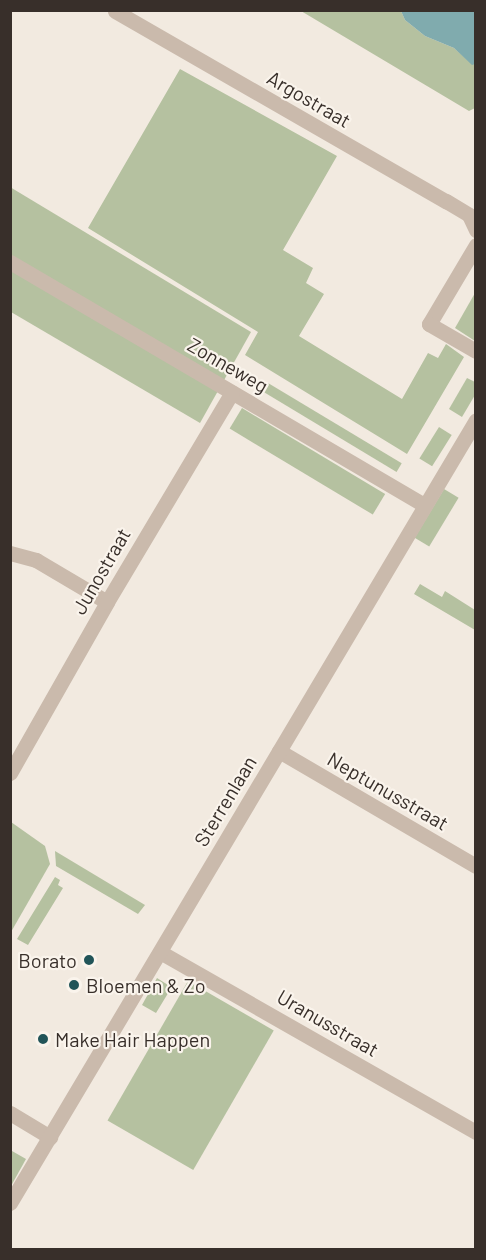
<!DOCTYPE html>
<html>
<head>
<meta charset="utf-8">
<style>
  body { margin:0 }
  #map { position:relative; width:486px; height:1260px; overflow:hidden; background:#f2eae0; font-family:Barlow,sans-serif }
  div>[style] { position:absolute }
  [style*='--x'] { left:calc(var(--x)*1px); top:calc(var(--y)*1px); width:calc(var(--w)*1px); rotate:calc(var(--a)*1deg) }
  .green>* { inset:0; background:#b5c1a0; transform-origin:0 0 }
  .water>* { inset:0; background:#80abae }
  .street>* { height:15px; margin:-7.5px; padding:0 7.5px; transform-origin:7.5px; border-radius:7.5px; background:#cabaac }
  .dots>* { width:16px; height:16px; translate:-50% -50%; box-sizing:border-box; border:3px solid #faf4ec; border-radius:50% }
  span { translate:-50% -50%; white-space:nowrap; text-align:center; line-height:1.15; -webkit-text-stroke:4.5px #faf4ec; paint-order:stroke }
  .street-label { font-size:20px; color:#382f2a }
  .poi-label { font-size:20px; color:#382f2a }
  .right { translate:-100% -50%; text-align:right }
  .left { translate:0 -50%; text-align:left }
  .frame { position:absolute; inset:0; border:12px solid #382f2a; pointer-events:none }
</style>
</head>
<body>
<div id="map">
  <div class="green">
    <i style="clip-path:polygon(301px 11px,401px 11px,405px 20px,425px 36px,454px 48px,472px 64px,475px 64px,475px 108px,469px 111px)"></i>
    <i style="clip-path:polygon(180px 69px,337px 156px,283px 250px,313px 268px,306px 283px,324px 294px,299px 336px,402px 399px,428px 353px,438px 358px,446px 344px,464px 357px,407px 454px,245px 355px,258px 332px,88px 228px)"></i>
    <i style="clip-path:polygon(10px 187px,251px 332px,200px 423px,11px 312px)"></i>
    <i style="clip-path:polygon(475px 293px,476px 339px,475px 341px,455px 328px)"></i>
    <i style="clip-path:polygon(467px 378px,475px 382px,475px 395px,462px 417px,449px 409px)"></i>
    <i style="left:268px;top:383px;width:156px;height:10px;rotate:31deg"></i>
    <i style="left:242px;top:408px;width:167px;height:24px;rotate:31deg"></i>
    <i style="left:439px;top:427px;width:15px;height:37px;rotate:32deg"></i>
    <i style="left:444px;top:489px;width:17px;height:57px;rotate:31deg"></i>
    <i style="clip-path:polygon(420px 584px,442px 597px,445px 591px,475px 610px,475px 630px,414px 594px)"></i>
    <i style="clip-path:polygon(11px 822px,45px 846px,50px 864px,11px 932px)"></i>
    <i style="clip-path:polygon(55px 851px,145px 905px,138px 914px,56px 866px)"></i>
    <i style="clip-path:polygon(55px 877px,60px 880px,58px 885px,63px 888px,28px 945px,17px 939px)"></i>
    <i style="clip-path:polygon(157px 978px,168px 985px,167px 988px,170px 990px,156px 1013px,142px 1005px)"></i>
    <i style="left:188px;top:981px;width:99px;height:161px;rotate:30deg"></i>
    <i style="clip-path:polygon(12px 1151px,26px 1159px,11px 1186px,10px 1154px)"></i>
  </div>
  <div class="water">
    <i style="clip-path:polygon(401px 11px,475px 11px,475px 64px,472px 65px,454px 48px,425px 36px,405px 20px)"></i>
  </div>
  <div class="street">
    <i style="--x:115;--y:11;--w:382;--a:29.9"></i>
    <i style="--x:446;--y:201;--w:27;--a:31"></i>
    <i style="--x:469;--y:215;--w:17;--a:65"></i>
    <i style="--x:476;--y:245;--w:92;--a:120.7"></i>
    <i style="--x:429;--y:324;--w:54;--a:29.9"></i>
    <i style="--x:10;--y:262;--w:481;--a:30.4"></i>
    <i style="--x:10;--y:553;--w:27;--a:15"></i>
    <i style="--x:36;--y:560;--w:82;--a:30.6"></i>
    <i style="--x:279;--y:751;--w:228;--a:30.3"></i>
    <i style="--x:10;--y:773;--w:197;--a:-60.4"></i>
    <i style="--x:107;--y:602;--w:244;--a:-59.2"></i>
    <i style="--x:160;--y:952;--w:364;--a:29.7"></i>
    <i style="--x:10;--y:1113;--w:47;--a:31"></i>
    <i style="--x:10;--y:1203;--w:911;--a:-59.24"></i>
  </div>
  <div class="dots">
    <i style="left:89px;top:960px;background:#215458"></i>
    <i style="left:74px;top:985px;background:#215458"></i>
    <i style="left:43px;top:1039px;background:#215458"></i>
  </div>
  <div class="street-label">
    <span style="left:309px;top:99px;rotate:30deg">Argostraat</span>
    <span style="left:228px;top:365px;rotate:30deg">Zonneweg</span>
    <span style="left:101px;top:571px;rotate:-60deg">Junostraat</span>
    <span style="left:388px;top:791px;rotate:30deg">Neptunusstraat</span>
    <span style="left:225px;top:801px;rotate:-59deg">Sterrenlaan</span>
    <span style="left:328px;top:1023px;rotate:30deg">Uranusstraat</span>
  </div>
  <div class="poi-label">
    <span class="right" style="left:77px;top:960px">Borato</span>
    <span class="left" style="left:86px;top:985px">Bloemen &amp; Zo</span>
    <span class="left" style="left:55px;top:1039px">Make Hair Happen</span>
  </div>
  <div class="frame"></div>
</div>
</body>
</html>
